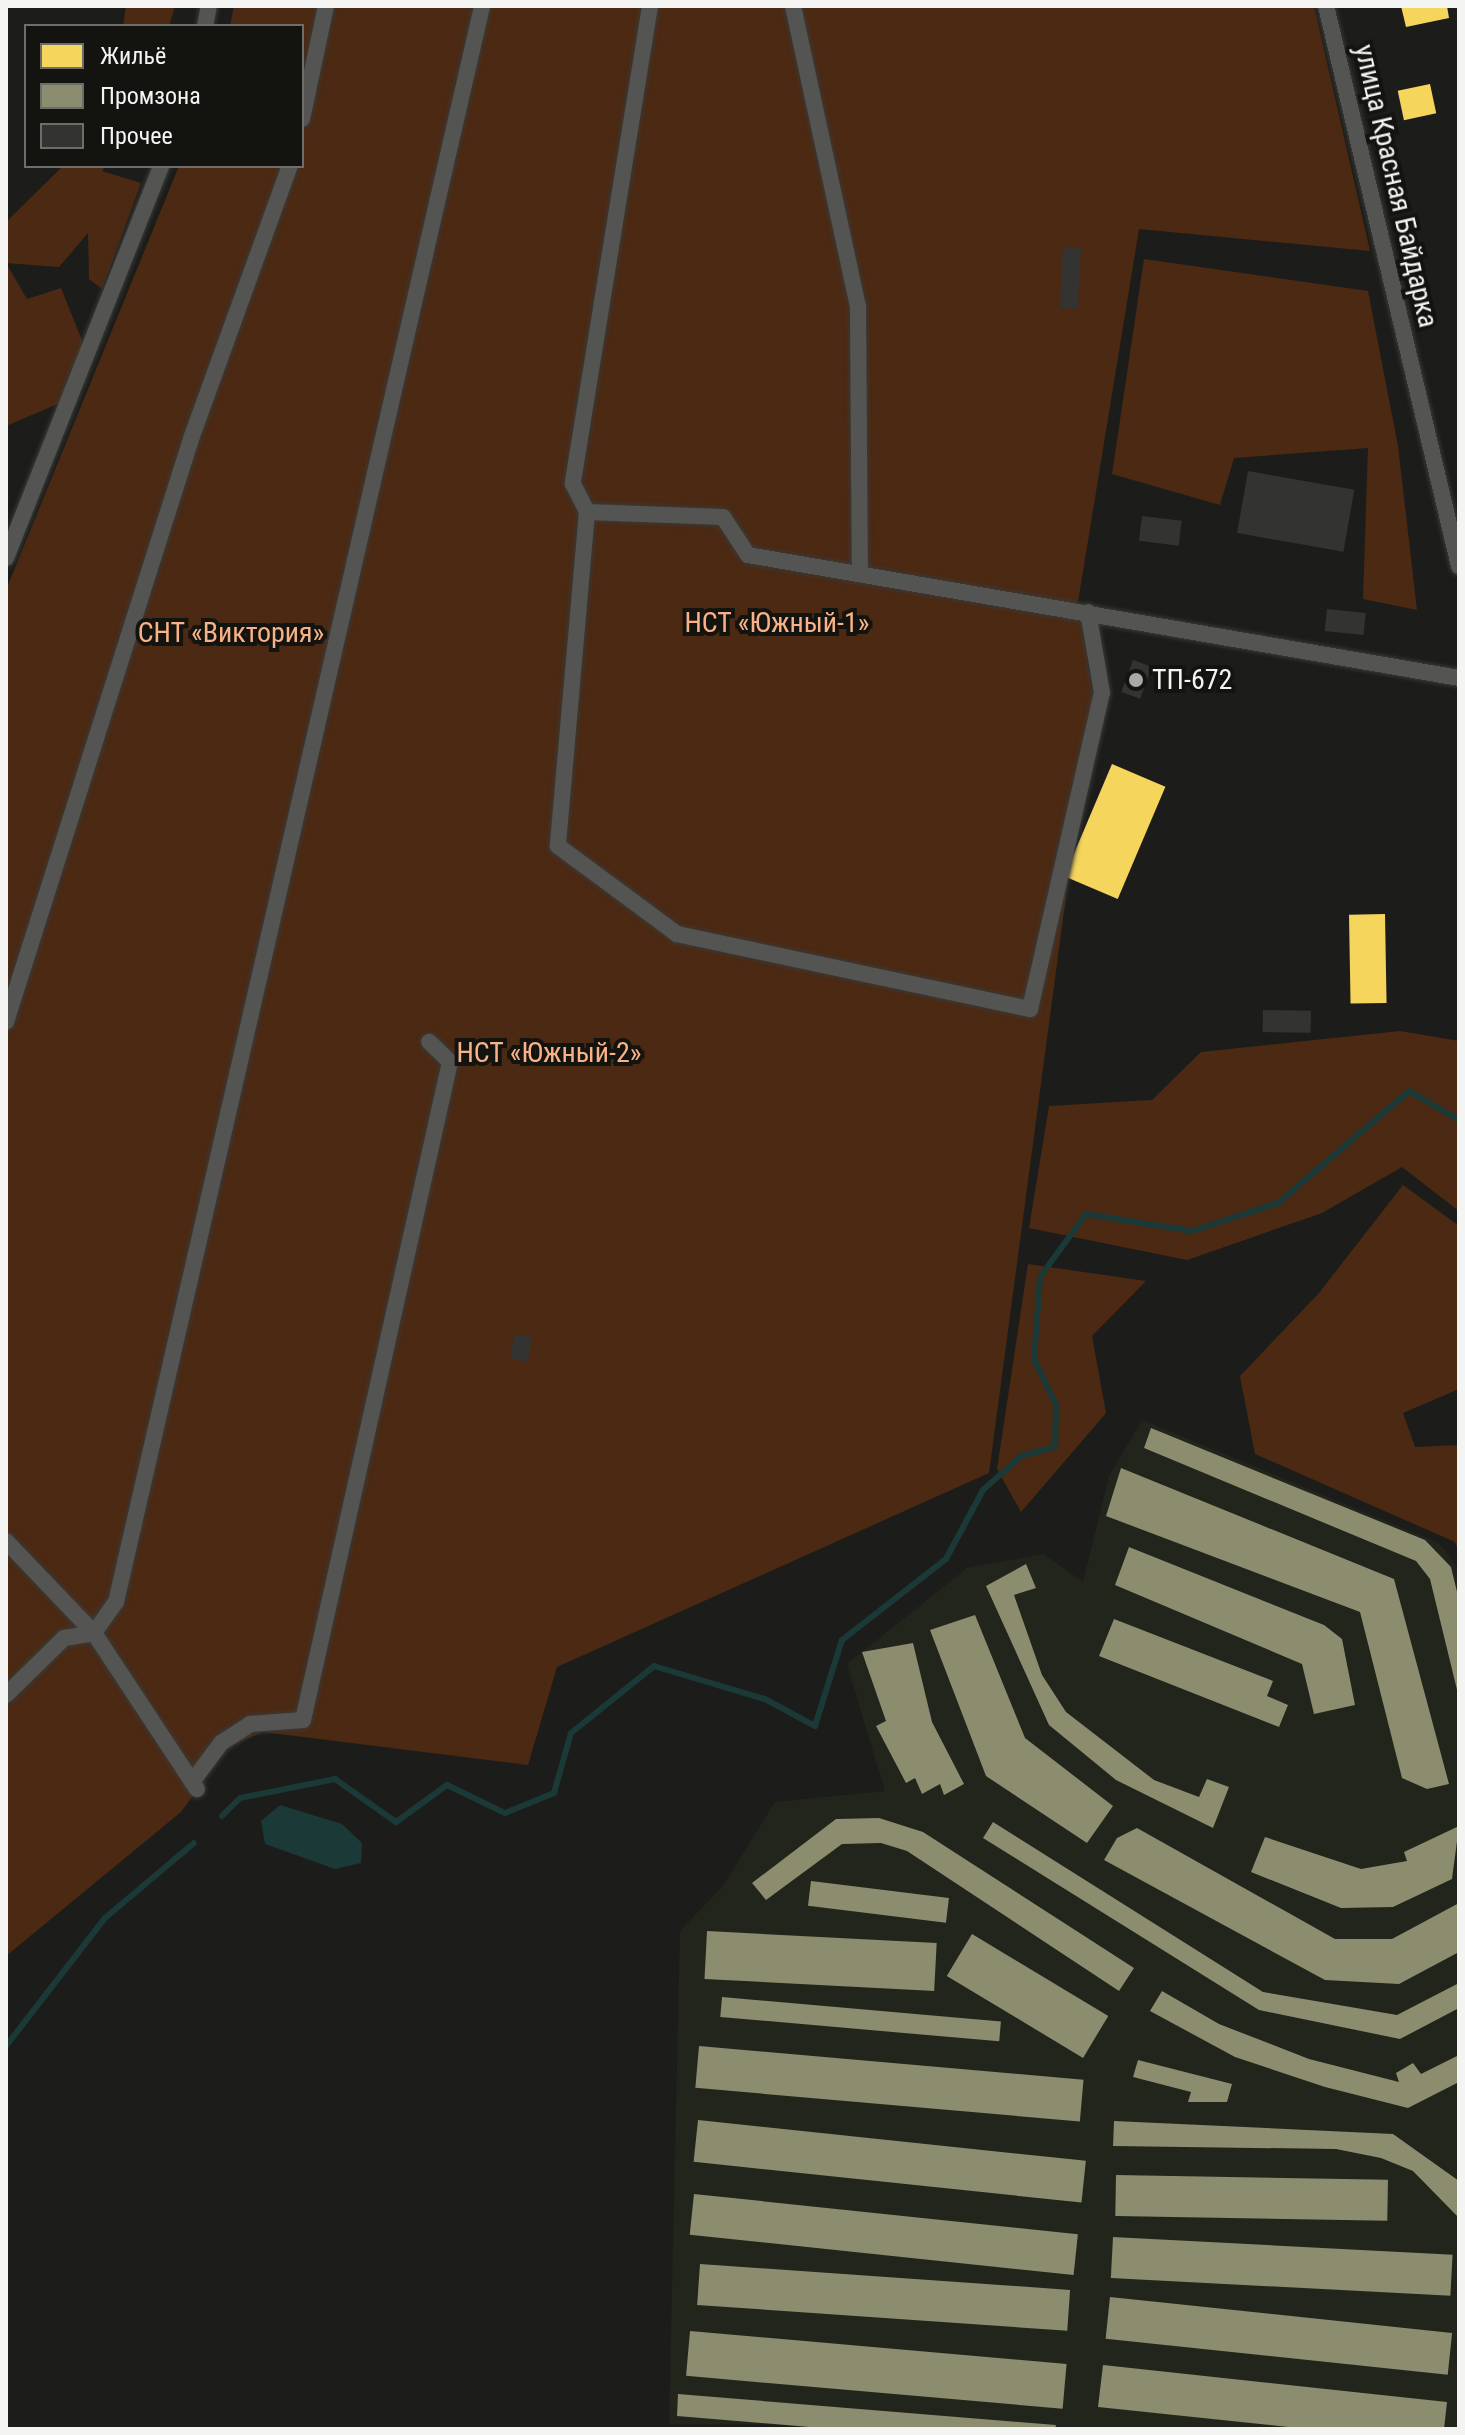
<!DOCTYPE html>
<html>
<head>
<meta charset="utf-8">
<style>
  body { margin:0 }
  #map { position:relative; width:1465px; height:2435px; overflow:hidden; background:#1c1d1a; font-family:"Roboto Condensed",sans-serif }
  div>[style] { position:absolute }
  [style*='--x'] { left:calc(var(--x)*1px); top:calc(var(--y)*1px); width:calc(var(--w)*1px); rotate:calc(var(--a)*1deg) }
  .built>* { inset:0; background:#22251c }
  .green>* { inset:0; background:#4c2912 }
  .water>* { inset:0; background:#1a3937 }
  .homes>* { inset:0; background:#f6d55c; transform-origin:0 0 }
  .industry>* { inset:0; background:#8c8c6e; transform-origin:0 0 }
  .stream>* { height:6px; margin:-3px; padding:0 3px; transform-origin:3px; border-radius:3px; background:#1a3937 }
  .building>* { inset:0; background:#333432; transform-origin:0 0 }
  .roads { filter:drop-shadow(0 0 2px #393a38) drop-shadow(0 0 2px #393a38) }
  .street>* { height:16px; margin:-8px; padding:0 8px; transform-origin:8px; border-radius:8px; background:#545553 }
  .dots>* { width:22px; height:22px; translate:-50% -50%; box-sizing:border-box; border:4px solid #131410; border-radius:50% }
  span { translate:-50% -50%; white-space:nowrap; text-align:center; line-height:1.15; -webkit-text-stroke:8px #131410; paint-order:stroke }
  .street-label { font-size:28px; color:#f4f5f2 }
  .park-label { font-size:28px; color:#fab186 }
  .poi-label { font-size:28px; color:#f4f5f2 }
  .left { translate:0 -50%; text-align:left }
  .frame { position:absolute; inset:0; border:8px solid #f4f5f2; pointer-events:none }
  .legend { position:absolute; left:24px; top:24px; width:280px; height:144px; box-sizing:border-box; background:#131410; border:2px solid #6d6e6a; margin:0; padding:10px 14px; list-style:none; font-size:24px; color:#f4f5f2 }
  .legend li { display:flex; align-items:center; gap:16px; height:40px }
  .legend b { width:40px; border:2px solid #6d6e6a }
</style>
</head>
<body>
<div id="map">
  <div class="built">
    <i style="clip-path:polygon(1142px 1420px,1439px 1543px,1459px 1569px,1459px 2429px,669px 2424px,680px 1931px,723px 1886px,775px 1802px,885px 1791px,847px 1664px,967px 1568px,1044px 1554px,1083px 1582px,1109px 1476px)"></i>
  </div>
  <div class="green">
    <i style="clip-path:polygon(126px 6px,175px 6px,169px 26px,123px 26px)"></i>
    <i style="clip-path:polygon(234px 6px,1314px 6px,1370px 251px,1139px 229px,1078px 602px,1093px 694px,989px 1473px,557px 1667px,528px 1765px,263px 1732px,205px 1757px,205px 1779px,181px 1812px,6px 1956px,6px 590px,179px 166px,302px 166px,302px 26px,230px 26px)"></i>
    <i style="clip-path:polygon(63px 166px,106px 166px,102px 171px,141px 183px,102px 289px,89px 279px,88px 233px,59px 267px,6px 263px,27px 299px,61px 288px,83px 343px,60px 403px,6px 426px,6px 222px)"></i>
    <i style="clip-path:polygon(1144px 259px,1368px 291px,1398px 446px,1417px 610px,1363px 599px,1368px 448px,1234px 458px,1220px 505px,1112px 474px)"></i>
    <i style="clip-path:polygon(1400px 1031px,1459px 1041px,1459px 1211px,1402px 1167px,1322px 1213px,1187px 1260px,1029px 1228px,1049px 1106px,1152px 1100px,1201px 1052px)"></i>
    <i style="clip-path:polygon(1403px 1185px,1459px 1226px,1459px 1389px,1403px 1413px,1415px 1447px,1459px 1445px,1459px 1553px,1455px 1542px,1255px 1454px,1240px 1376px,1319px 1293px)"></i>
    <i style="clip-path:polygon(1028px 1264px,1146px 1281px,1092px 1336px,1106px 1413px,1021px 1512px,997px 1469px)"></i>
  </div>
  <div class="water">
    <i style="clip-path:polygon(280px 1805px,342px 1824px,362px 1843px,361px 1863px,335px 1869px,265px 1844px,261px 1821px)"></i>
  </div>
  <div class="homes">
    <i style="clip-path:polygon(1401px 6px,1447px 6px,1449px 18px,1406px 27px)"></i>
    <i style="left:1430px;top:84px;width:30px;height:33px;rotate:78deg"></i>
    <i style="left:1112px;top:764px;width:58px;height:122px;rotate:23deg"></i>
    <i style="left:1385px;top:914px;width:89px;height:36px;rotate:89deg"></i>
  </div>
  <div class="industry">
    <i style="clip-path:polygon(1151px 1428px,1425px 1540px,1451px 1567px,1459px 1600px,1459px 1698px,1430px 1579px,1416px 1561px,1144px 1448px)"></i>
    <i style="clip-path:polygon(1121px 1468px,1394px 1579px,1449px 1784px,1427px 1789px,1402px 1778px,1360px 1612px,1106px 1516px)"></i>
    <i style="clip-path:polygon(1129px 1547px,1324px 1625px,1342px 1639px,1355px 1705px,1314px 1714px,1302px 1664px,1115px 1585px)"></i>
    <i style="clip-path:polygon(1026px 1564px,1036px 1588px,1014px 1595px,1042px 1675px,1066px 1712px,1154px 1780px,1199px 1797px,1207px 1779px,1229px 1787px,1213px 1828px,1116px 1780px,1049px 1725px,986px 1586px)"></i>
    <i style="clip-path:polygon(975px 1615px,1025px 1738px,1113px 1806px,1087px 1843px,986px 1776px,930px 1630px)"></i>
    <i style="clip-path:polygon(1114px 1619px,1273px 1681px,1267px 1696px,1288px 1705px,1279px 1727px,1099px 1656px)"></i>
    <i style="clip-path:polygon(913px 1643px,932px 1722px,964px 1784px,944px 1795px,940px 1784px,922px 1794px,915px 1778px,906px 1783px,876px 1726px,886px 1721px,862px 1652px)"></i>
    <i style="clip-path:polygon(879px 1818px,923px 1832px,1134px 1968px,1119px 1991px,907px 1851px,881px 1843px,842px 1844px,766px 1900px,752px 1883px,836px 1819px)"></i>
    <i style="clip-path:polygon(993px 1822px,1263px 1992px,1397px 2015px,1459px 1983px,1459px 2008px,1400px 2039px,1259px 2010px,983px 1838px)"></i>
    <i style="clip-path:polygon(1459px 1826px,1452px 1879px,1393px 1907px,1341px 1908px,1251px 1872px,1265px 1837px,1361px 1869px,1407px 1861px,1404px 1852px)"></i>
    <i style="clip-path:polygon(1137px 1828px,1335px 1939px,1392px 1939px,1459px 1903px,1459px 1952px,1399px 1984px,1325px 1980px,1104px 1860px,1117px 1838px)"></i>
    <i style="left:811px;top:1881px;width:139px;height:25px;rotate:7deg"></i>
    <i style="left:707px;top:1931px;width:230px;height:48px;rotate:3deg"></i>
    <i style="left:972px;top:1934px;width:159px;height:49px;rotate:31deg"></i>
    <i style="clip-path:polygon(1162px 1991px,1219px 2024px,1309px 2059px,1399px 2082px,1396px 2073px,1413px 2063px,1421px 2074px,1459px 2055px,1459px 2082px,1408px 2108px,1325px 2087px,1235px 2057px,1150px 2011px)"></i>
    <i style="left:722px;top:1997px;width:280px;height:20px;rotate:5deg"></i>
    <i style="left:699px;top:2046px;width:386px;height:42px;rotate:5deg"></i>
    <i style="clip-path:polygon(1138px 2060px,1232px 2084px,1227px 2102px,1188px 2102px,1191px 2092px,1133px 2077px)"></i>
    <i style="left:698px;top:2120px;width:390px;height:42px;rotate:6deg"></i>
    <i style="clip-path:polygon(1114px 2121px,1393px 2134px,1459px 2181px,1459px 2218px,1413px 2171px,1381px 2158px,1336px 2149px,1113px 2146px)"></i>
    <i style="left:1116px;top:2175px;width:272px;height:41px;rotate:1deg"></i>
    <i style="left:694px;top:2194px;width:386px;height:41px;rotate:6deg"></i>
    <i style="left:1113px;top:2237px;width:340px;height:41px;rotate:3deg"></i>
    <i style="left:700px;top:2264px;width:371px;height:41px;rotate:4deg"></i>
    <i style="left:1110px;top:2297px;width:344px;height:42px;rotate:6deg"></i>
    <i style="left:690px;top:2331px;width:378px;height:45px;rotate:5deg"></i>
    <i style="clip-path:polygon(1103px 2365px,1447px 2402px,1444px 2429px,1307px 2429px,1098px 2407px)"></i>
    <i style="clip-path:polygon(678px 2394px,1056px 2425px,1055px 2429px,833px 2429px,677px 2416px)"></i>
  </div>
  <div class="stream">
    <i style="--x:222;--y:1816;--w:25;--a:-45"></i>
    <i style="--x:240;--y:1798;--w:97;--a:-11.3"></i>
    <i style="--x:335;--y:1779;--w:75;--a:35.2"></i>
    <i style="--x:396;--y:1822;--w:63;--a:-36"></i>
    <i style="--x:447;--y:1785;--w:64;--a:25.8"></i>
    <i style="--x:505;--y:1813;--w:53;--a:-22.2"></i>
    <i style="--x:554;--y:1793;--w:62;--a:-74.2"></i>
    <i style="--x:571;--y:1733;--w:107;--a:-38.9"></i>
    <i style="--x:654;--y:1666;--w:116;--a:16.6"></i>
    <i style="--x:765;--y:1699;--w:57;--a:28.4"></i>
    <i style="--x:815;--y:1726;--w:90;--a:-72.6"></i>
    <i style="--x:842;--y:1640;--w:132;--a:-37.9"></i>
    <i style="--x:946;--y:1559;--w:78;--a:-61.8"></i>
    <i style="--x:983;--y:1490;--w:51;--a:-41.8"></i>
    <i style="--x:1021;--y:1456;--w:35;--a:-15"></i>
    <i style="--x:1055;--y:1447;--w:42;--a:-88.6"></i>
    <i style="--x:1056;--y:1405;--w:51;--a:-115.6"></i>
    <i style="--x:1034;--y:1359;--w:82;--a:-85.8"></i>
    <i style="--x:1040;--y:1277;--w:78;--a:-53.9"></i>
    <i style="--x:1086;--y:1214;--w:107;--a:9.1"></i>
    <i style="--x:1192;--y:1231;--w:90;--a:-18"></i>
    <i style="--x:1278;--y:1203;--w:172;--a:-40.5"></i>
    <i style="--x:1409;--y:1091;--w:58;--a:30.1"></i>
    <i style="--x:6;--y:2046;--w:162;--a:-52.3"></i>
    <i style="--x:105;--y:1918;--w:116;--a:-40.1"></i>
  </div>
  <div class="building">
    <i style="left:1063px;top:247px;width:18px;height:61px;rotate:3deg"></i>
    <i style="left:1248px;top:471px;width:108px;height:63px;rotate:10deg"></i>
    <i style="left:1142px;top:516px;width:40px;height:25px;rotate:7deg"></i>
    <i style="left:1327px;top:609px;width:39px;height:22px;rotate:6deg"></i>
    <i style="left:1133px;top:660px;width:20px;height:34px;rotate:20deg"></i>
    <i style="left:1263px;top:1010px;width:48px;height:22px;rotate:1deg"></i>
    <i style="left:514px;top:1334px;width:18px;height:25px;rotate:9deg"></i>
  </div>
  <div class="roads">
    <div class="street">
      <i style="--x:650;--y:6;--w:484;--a:99.2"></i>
      <i style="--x:573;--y:484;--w:31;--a:63"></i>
      <i style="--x:587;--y:512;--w:335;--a:95"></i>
      <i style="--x:558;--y:846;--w:148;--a:36.5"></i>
      <i style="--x:677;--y:934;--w:361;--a:12"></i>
      <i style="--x:1030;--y:1009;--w:324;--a:-77.2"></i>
      <i style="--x:1102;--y:693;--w:82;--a:-99.8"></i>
      <i style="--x:793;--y:6;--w:308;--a:77.8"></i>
      <i style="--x:858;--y:307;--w:266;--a:89.6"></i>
      <i style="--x:1326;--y:6;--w:576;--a:76.64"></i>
      <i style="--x:205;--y:26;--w:20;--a:-79"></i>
      <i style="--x:302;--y:119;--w:116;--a:-78"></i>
      <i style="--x:587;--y:512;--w:136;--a:2.1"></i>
      <i style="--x:723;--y:517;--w:45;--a:56.7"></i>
      <i style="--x:748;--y:555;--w:722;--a:9.81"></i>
      <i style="--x:6;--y:558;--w:422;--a:-68.4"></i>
      <i style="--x:6;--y:1022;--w:615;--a:-72.39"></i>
      <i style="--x:192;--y:436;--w:287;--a:-70.1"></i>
      <i style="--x:6;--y:1541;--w:127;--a:46.3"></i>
      <i style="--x:94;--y:1633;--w:187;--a:56.6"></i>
      <i style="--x:6;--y:1695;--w:81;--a:-44.5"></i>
      <i style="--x:64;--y:1638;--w:30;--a:-9"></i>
      <i style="--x:94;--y:1633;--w:38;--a:-55"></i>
      <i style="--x:116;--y:1602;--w:1637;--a:-77.08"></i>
      <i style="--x:192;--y:1782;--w:49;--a:-53.4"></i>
      <i style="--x:221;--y:1743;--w:35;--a:-33"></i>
      <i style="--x:250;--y:1724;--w:53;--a:-4.3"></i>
      <i style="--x:303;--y:1720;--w:674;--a:-77.41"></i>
      <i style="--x:450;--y:1062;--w:29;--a:-136"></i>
    </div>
  </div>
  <div class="dots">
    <i style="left:1136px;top:680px;background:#a8a9a6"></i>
  </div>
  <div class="street-label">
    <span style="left:1396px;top:186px;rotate:77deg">улица Красная Байдарка</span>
  </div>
  <div class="park-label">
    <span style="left:777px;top:623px">НСТ «Южный-1»</span>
    <span style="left:231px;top:633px">СНТ «Виктория»</span>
    <span style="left:549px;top:1053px">НСТ «Южный-2»</span>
  </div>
  <div class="poi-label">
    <span class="left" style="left:1152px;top:680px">ТП-672</span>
  </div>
  <div class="frame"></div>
  <ul class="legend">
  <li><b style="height:22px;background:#f6d55c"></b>Жильё</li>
  <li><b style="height:22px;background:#8c8c6e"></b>Промзона</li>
  <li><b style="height:22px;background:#333432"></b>Прочее</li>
  </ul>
</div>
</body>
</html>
